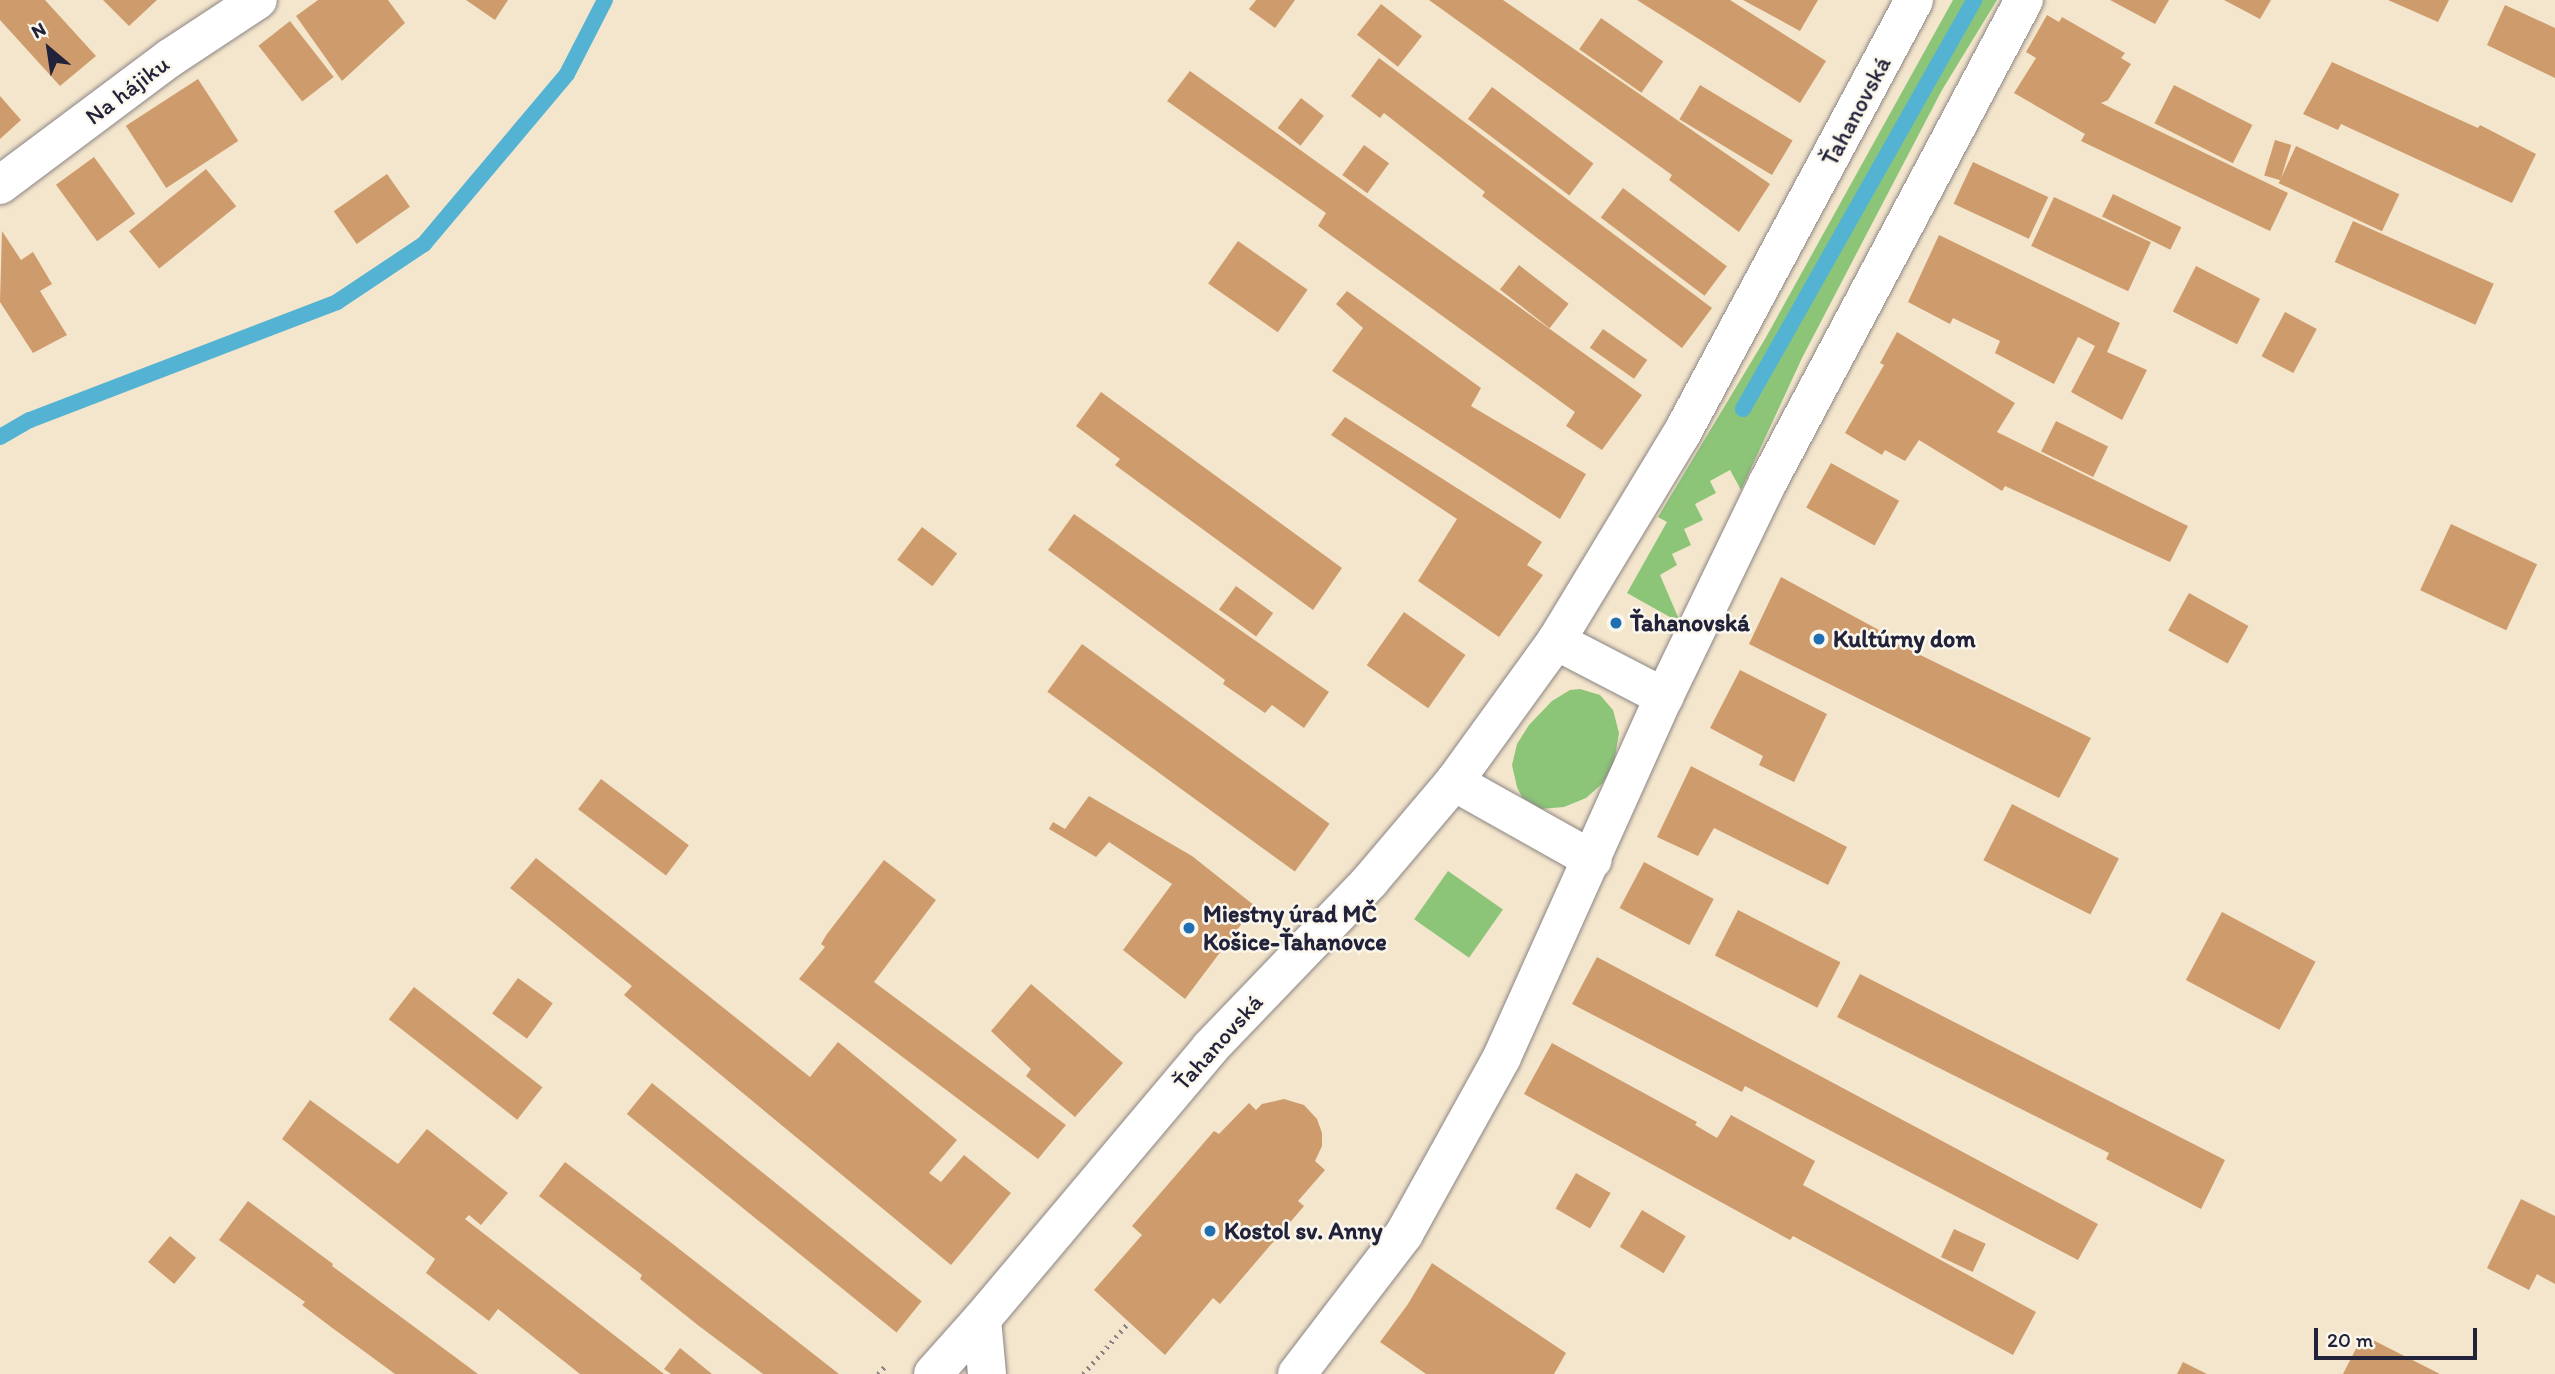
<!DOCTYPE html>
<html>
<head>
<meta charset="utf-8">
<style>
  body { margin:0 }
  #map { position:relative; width:2555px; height:1374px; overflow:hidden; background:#f4e6cc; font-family:Itim,sans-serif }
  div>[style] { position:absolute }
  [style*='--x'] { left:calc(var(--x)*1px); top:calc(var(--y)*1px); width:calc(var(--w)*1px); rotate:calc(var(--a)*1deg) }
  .green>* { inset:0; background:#8cc478; transform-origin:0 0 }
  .stream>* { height:16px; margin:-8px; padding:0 8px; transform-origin:8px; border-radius:8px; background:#54b3d3 }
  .building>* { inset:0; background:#ce9c6c; transform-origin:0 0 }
  .path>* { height:4.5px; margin-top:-2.25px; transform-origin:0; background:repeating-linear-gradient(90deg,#8b8484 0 2px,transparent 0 7px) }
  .roads { filter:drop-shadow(0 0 2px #8b8484) drop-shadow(0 0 2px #8b8484) }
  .minor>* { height:38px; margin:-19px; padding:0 19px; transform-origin:19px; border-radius:19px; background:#fff }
  .dots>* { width:19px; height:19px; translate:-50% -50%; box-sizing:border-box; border:4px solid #fbf7ec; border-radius:50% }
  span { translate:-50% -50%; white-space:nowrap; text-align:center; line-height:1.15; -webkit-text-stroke:5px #fbf7ec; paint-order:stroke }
  .street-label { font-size:24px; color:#22223b }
  .poi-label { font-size:24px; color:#22223b; font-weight:700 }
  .left { translate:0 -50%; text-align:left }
  .north { position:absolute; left:14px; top:14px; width:70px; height:70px; -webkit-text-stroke:5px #fbf7ec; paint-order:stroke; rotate:331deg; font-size:19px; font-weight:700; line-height:28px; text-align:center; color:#22223b }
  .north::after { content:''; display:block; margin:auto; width:24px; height:32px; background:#22223b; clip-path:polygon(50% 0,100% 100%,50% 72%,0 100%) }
  .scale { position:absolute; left:2314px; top:1328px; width:163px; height:32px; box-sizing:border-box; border:4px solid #22223b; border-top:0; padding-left:9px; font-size:21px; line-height:24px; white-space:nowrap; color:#22223b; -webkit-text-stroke:5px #fbf7ec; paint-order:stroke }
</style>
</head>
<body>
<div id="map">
  <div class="green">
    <i style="clip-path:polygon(1953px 0,1997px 0,1942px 90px,1875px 218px,1802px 358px,1741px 490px,1730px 470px,1710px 481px,1716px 493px,1695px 504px,1703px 520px,1684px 529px,1691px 545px,1672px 554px,1677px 565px,1660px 575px,1678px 617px,1677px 621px,1627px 593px,1667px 522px,1658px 517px,1765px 339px)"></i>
    <i style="clip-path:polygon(1580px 689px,1600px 695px,1613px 710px,1619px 733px,1614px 763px,1603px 783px,1586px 798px,1564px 807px,1541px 809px,1522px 797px,1517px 787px,1512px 765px,1517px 744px,1529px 725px,1552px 701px,1570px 690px)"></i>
    <i style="left:1448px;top:871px;width:67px;height:59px;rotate:35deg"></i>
  </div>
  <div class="stream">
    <i style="--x:1743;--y:409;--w:470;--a:-60.5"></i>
    <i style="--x:0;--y:437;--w:34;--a:-30"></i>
    <i style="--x:30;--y:420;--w:329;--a:-21"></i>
    <i style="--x:337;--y:302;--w:105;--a:-33.7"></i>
    <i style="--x:424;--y:244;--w:222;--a:-49.9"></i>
    <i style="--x:567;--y:74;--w:83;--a:-62.8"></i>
  </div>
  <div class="building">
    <i style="clip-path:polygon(0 0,45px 0,96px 56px,60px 86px,0 20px)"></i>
    <i style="clip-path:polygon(103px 0,157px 0,129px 26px)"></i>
    <i style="clip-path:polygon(318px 0,388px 0,405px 23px,342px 81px,296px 16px)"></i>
    <i style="clip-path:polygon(466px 0,508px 0,495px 20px)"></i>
    <i style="clip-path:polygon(1256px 0,1295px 0,1275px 28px,1249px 9px)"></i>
    <i style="clip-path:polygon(1429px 0,1503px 0,1770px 184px,1739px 232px,1669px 180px,1672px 175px)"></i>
    <i style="clip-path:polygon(1637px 0,1730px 0,1826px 61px,1800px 103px)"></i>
    <i style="clip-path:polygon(1743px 0,1818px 0,1800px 31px)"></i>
    <i style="clip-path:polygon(2110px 0,2169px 0,2155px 24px)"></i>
    <i style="clip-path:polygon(2224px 0,2271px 0,2260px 19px)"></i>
    <i style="clip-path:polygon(2388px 0,2449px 0,2438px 22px)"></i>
    <i style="left:1381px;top:4px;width:52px;height:39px;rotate:38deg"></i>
    <i style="clip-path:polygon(2505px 5px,2555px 28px,2555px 78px,2487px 45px)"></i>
    <i style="clip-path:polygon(2047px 15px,2059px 22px,2062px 17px,2125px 53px,2121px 58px,2131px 64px,2108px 100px,2101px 103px,2288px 193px,2270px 231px,2081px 141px,2085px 134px,2014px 93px,2036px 58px,2026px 52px)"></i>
    <i style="left:1601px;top:18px;width:76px;height:38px;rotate:35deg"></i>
    <i style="left:290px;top:21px;width:71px;height:40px;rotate:52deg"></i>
    <i style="clip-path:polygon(1379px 58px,1712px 308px,1682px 348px,1482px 196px,1485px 192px,1384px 113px,1380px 118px,1351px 96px)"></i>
    <i style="clip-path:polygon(2332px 62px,2478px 128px,2480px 125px,2536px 154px,2512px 203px,2341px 124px,2338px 130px,2303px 114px)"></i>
    <i style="clip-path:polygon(1190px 71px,1642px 395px,1602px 450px,1566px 426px,1575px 412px,1318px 226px,1326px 213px,1167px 101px)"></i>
    <i style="left:198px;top:79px;width:74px;height:86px;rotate:57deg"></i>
    <i style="left:1700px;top:85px;width:108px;height:40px;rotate:31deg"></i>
    <i style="left:2174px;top:85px;width:88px;height:43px;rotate:27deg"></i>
    <i style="left:1492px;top:87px;width:127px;height:40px;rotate:37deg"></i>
    <i style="clip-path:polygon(0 96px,21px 120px,0 139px)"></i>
    <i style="left:1301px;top:98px;width:29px;height:38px;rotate:38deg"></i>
    <i style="left:2275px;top:140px;width:17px;height:37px;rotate:17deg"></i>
    <i style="left:1364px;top:145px;width:31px;height:37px;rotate:36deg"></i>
    <i style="left:2296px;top:146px;width:114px;height:41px;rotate:25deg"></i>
    <i style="left:94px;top:157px;width:70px;height:47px;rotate:54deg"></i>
    <i style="left:1973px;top:162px;width:83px;height:46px;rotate:25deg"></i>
    <i style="left:206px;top:169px;width:48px;height:99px;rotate:51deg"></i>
    <i style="left:387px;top:174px;width:40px;height:65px;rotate:55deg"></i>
    <i style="left:1623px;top:188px;width:130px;height:37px;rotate:37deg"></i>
    <i style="left:2113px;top:194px;width:76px;height:25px;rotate:26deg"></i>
    <i style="left:2054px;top:197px;width:107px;height:54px;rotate:25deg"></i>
    <i style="left:2353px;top:221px;width:154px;height:45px;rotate:24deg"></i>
    <i style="clip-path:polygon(2px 231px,21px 260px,33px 252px,52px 284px,40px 291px,67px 335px,33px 353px,0 302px)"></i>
    <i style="clip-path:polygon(1939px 235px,2120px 323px,2107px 352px,2147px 370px,2122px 420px,2071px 392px,2095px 346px,2078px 337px,2054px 384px,1995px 353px,2000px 341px,1953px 318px,1950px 324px,1908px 302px)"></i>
    <i style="left:1238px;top:241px;width:85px;height:52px;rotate:35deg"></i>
    <i style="left:1519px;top:265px;width:63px;height:31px;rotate:38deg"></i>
    <i style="left:2196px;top:266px;width:72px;height:51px;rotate:27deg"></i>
    <i style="clip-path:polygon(1347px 291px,1481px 388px,1471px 406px,1586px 474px,1560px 519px,1332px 371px,1363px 328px,1336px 304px)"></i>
    <i style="left:2285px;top:312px;width:36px;height:50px;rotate:28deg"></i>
    <i style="left:1603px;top:329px;width:54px;height:23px;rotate:35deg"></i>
    <i style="clip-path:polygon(1897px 332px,2015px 403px,1997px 432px,2188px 526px,2170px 562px,2005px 486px,2002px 491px,1919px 440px,1905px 461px,1885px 450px,1882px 455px,1845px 433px,1884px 365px,1880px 363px)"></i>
    <i style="clip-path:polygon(1101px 392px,1342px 568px,1313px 610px,1115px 465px,1120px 459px,1076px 426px)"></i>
    <i style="clip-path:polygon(1345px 417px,1542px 542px,1527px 565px,1543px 575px,1499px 637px,1418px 581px,1457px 519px,1331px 435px)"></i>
    <i style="left:2056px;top:421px;width:58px;height:34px;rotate:26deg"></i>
    <i style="left:1831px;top:463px;width:78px;height:51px;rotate:29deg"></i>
    <i style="clip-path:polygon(1074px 514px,1329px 692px,1304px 728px,1272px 705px,1265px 713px,1223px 684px,1225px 680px,1048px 550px)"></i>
    <i style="left:2451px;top:524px;width:95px;height:73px;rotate:25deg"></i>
    <i style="left:922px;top:527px;width:44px;height:41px;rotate:37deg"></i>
    <i style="clip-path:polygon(1781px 577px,1879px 630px,1877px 634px,2091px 738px,2059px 798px,1749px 644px)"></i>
    <i style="left:1236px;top:586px;width:46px;height:29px;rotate:36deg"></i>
    <i style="left:2189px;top:593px;width:68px;height:43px;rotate:29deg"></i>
    <i style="left:1404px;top:612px;width:75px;height:65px;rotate:35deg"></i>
    <i style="left:1082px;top:644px;width:306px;height:59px;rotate:36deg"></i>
    <i style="clip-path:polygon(1740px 670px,1827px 714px,1794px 782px,1759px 765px,1763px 756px,1710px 728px)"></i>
    <i style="clip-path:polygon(1691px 766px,1847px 847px,1828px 885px,1714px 828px,1698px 856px,1657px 837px)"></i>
    <i style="left:601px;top:779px;width:110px;height:38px;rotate:37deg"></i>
    <i style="clip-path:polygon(1089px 796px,1192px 856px,1255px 906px,1185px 999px,1123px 950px,1172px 884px,1109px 842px,1096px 857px,1049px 829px,1053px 822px,1065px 829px)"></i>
    <i style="left:2012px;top:804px;width:120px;height:63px;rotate:27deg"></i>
    <i style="clip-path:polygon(536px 858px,810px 1077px,838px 1042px,957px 1140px,929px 1173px,941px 1182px,964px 1155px,1011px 1193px,951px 1265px,624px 995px,632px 986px,510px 888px)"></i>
    <i style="clip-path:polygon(884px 860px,936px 900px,874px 982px,1066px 1125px,1038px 1159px,799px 979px,825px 947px,821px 944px,827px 934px)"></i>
    <i style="left:1644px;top:862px;width:79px;height:52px;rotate:28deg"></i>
    <i style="left:1738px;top:910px;width:115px;height:51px;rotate:27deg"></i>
    <i style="left:2222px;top:912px;width:106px;height:77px;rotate:28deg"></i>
    <i style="clip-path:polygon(1597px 957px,2098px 1224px,2078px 1260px,1745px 1086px,1742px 1092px,1572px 1004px)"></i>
    <i style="clip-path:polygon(1860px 974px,2225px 1160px,2201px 1209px,2106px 1159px,2109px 1153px,1837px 1017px)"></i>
    <i style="left:518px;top:978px;width:43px;height:44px;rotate:36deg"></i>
    <i style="clip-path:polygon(1031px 984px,1123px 1063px,1075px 1117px,1026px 1076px,1031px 1069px,991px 1031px)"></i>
    <i style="left:414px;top:987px;width:163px;height:41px;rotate:38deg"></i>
    <i style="clip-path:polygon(1552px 1043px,1697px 1122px,1695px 1125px,1717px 1138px,1731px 1115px,1815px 1161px,1803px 1185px,2036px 1312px,2013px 1355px,1793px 1236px,1790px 1240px,1524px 1094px)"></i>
    <i style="left:652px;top:1083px;width:347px;height:40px;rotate:39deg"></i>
    <i style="clip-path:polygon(1284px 1099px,1304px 1105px,1317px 1119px,1322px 1133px,1322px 1146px,1315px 1161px,1325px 1170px,1298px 1201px,1304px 1206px,1220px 1304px,1213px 1298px,1165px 1355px,1094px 1290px,1142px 1235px,1132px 1226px,1214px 1131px,1219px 1134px,1249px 1103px,1256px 1110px,1262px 1104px)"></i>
    <i style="clip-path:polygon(310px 1100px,398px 1164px,427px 1129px,508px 1193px,481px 1225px,469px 1215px,465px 1219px,664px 1374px,580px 1374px,498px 1309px,489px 1321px,426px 1273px,435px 1259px,282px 1139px)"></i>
    <i style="clip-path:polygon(565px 1162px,669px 1241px,839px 1374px,763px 1374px,699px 1326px,640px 1279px,642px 1275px,539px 1196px)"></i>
    <i style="left:1576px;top:1173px;width:40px;height:41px;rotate:30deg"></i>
    <i style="clip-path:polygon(2521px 1199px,2555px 1216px,2555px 1284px,2537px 1274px,2529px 1290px,2487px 1268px)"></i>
    <i style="clip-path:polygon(248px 1201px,333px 1264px,332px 1266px,478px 1374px,395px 1374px,331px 1327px,302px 1305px,305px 1302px,219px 1240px)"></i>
    <i style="left:1642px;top:1210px;width:51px;height:43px;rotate:31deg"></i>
    <i style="left:1954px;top:1229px;width:35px;height:31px;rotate:25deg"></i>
    <i style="left:170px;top:1236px;width:34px;height:34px;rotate:40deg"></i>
    <i style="clip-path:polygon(1432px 1263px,1566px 1353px,1554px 1374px,1426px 1374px,1380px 1342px,1408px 1304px)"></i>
    <i style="clip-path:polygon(2363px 1335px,2440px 1374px,2343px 1374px)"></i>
    <i style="clip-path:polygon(680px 1348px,712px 1374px,671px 1374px,664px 1369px)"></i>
    <i style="clip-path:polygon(2183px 1362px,2207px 1374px,2177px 1374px)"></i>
  </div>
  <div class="path">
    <i style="--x:878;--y:1374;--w:12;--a:-48"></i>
    <i style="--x:1083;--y:1374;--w:69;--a:-48.5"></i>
  </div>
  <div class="roads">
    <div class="minor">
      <i style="--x:0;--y:185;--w:212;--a:-36.8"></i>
      <i style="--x:170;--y:58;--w:105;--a:-33.4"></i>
      <i style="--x:1556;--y:641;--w:122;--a:27.4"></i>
      <i style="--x:1454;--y:782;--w:159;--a:29.3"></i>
      <i style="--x:933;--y:1374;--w:74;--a:-48.3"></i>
      <i style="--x:987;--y:1374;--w:55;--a:-95.2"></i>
      <i style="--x:982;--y:1319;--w:354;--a:-49.9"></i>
      <i style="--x:1210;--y:1048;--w:231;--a:-46.2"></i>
      <i style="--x:1370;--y:881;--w:130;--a:-49.7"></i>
      <i style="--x:1454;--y:782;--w:174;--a:-54.1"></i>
      <i style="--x:1556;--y:641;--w:241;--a:-58.8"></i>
      <i style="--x:1681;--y:435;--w:493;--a:-61.8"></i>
      <i style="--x:1297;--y:1374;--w:176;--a:-52.6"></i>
      <i style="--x:1404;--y:1234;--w:202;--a:-61"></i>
      <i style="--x:1502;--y:1057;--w:395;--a:-65.8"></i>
      <i style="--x:1664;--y:697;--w:239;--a:-64.2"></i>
      <i style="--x:1768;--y:482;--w:546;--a:-62.03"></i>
    </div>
  </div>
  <div class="dots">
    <i style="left:1616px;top:623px;background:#1f6fb2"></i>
    <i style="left:1819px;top:639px;background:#1f6fb2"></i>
    <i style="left:1189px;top:928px;background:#1f6fb2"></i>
    <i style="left:1210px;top:1231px;background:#1f6fb2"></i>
  </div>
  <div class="street-label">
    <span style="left:127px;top:90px;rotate:-37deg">Na hájiku</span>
    <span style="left:1856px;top:111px;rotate:-62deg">Ťahanovská</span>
    <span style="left:1218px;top:1042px;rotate:-48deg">Ťahanovská</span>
  </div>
  <div class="poi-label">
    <span class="left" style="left:1630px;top:623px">Ťahanovská</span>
    <span class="left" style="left:1833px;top:639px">Kultúrny dom</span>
    <span class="left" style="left:1203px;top:928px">Miestny úrad MČ<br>Košice-Ťahanovce</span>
    <span class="left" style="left:1224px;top:1231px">Kostol sv. Anny</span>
  </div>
  <div class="north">N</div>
  <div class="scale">20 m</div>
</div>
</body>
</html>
